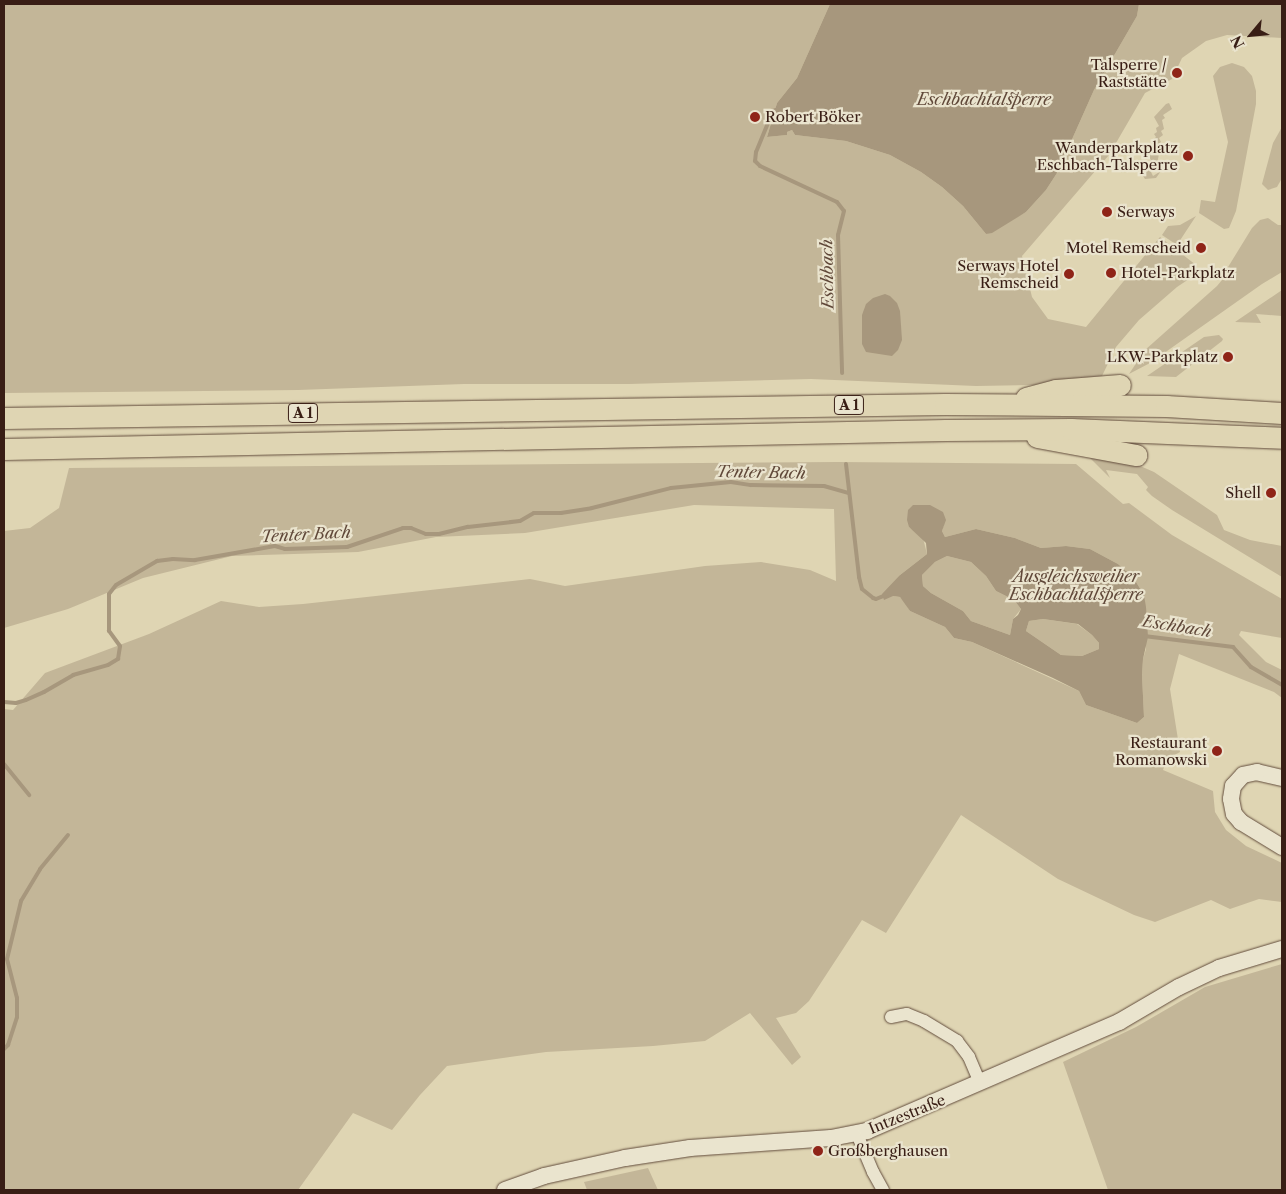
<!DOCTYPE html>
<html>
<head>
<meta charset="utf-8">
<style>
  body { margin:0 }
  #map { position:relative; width:1286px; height:1194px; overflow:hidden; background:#dfd5b3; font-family:"Libre Caslon Text",serif }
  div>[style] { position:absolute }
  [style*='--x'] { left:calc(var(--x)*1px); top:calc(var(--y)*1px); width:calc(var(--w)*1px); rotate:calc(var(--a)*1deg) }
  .green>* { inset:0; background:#c3b698 }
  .water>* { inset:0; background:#a7977d }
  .stream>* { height:4px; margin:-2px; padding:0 2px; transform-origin:2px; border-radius:2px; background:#a7977d }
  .roads { filter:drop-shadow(0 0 1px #624c3c) drop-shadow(0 0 1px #624c3c) }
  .street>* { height:12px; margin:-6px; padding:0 6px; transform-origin:6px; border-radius:6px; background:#eae4ce }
  .secondary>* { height:16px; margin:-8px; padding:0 8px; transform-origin:8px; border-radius:8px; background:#eae4ce }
  .highway>* { height:21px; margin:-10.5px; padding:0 10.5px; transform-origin:10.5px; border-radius:10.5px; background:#dfd5b3 }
  .dots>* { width:14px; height:14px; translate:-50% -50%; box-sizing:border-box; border:2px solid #eae4ce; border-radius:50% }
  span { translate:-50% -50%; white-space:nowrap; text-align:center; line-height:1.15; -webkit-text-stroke:4.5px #eae4ce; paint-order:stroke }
  .shield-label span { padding:1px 4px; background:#eae4ce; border:1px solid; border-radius:4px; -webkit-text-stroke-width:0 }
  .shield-label { font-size:14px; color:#391e15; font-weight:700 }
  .poi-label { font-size:15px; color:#391e15 }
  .right { translate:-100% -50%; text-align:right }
  .left { translate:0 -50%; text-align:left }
  .street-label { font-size:15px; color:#391e15 }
  .water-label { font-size:16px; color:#604839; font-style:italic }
  .frame { position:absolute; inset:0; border:5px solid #391e15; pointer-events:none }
  .north { position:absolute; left:1226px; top:10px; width:50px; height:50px; -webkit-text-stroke:4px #eae4ce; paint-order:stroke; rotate:242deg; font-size:14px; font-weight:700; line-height:20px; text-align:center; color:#391e15 }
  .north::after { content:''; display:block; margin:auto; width:18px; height:22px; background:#391e15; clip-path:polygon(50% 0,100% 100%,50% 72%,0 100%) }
</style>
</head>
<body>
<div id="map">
  <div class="green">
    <i style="clip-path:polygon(4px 4px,830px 4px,797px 78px,777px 103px,767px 137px,787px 135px,787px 132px,792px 130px,795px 135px,846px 141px,890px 155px,921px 172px,942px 187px,963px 206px,986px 234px,1026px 212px,1046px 190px,1057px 173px,1094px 90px,1137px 16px,1139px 4px,1282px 4px,1282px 38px,1227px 35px,1206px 41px,1182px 58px,1172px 79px,1145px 93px,1109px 155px,1022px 256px,1032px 297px,1048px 319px,1086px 327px,1160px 237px,1196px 265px,1198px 273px,1177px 287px,1139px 320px,1116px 347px,1102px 376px,1034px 385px,976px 386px,811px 379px,629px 384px,464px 384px,298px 390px,4px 393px)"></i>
    <i style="clip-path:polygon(1232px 63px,1244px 67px,1252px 76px,1256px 91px,1256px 104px,1236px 211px,1229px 228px,1224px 229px,1199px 213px,1201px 200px,1215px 202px,1228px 142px,1213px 76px,1220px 67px)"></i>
    <i style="clip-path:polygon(1169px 103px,1172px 109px,1163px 115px,1165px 118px,1162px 120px,1164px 129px,1161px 131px,1163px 135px,1159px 138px,1161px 142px,1157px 145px,1160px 149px,1157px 164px,1152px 167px,1154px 170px,1151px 172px,1153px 176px,1161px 171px,1156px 178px,1145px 179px,1139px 170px,1139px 167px,1143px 173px,1147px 171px,1147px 163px,1151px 160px,1149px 157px,1153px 149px,1151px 146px,1155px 144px,1153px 140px,1156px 137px,1154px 134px,1157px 132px,1156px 128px,1159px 126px,1154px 117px,1166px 104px)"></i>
    <i style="clip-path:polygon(1282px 127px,1281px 180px,1277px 187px,1268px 190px,1262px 184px,1266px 169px,1273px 143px)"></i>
    <i style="clip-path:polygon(1196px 216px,1177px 245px,1162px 235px,1168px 226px,1180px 225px)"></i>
    <i style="clip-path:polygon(1268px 218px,1278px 225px,1282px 225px,1282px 272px,1262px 284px,1150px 363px,1129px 374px,1145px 350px,1217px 286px,1227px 274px,1225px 272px,1252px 228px,1260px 220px)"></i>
    <i style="clip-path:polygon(1282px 290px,1282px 316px,1256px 314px,1261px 323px,1235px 322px)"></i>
    <i style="clip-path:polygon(1219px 335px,1223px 339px,1222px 341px,1176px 377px,1147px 376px,1204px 337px)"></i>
    <i style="clip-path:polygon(1088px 456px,1131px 462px,1154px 472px,1217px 515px,1224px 530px,1250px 540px,1282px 546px,1282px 577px,1172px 510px,1152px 496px,1146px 490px,1148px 487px,1137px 474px,1106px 470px,1110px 478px)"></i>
    <i style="clip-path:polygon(evenodd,838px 462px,1076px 464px,1123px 504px,1129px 503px,1172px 535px,1282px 599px,1282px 638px,1241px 631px,1239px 635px,1266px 662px,1282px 670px,1282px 698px,1274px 692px,1179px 654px,1170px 689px,1180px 752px,1167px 759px,1163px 770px,1213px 791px,1215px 812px,1226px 830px,1246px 846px,1282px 863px,1282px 902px,1259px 899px,1230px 909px,1211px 900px,1155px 922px,1134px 915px,1058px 879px,961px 815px,886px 933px,862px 920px,809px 1001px,796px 1013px,776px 1018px,801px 1057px,792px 1065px,750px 1013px,705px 1041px,653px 1046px,546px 1052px,447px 1066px,420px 1095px,392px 1130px,353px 1113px,298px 1190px,4px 1190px,4px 709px,13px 710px,45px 673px,149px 634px,221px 601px,259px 607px,303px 604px,530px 579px,565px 586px,705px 566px,761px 562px,810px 570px,836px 581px,834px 509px,694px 505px,525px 533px,436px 537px,358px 552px,232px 556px,143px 578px,68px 609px,4px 628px,4px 531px,30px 528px,59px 508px,69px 468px,838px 462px,944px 524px,942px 531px,945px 537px,976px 529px,1015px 538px,1041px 548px,1066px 546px,1090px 549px,1118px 564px,1133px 577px,1144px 595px,1146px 649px,1143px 659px,1142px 675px,1144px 717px,1137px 723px,1086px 705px,1079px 691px,972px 642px,954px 638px,945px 627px,910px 611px,904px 601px,900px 597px,893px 596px,900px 575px,927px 554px,923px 538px,909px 527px,944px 524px)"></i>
    <i style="clip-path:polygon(947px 556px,971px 562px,986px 576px,996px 591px,1014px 600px,1021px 609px,1013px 619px,1010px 635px,971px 621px,963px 611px,931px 593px,923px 586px,922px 575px,935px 562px)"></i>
    <i style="clip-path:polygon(1043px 619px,1077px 624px,1092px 635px,1099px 643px,1099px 649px,1082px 656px,1061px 655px,1026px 631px,1029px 621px)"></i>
    <i style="clip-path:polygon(1282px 964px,1282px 1190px,1108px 1190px,1063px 1062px,1136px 1027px,1205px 987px)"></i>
    <i style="clip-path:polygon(648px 1168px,658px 1190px,587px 1190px,584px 1182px)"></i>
  </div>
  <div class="water">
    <i style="clip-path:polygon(830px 4px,1139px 4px,1137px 16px,1094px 90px,1057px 173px,1046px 190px,1026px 212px,992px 233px,986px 234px,963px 206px,942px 187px,921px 172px,890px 155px,846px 141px,795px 135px,792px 130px,787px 132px,787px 135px,767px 137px,777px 103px,797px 78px)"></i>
    <i style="clip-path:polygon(885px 294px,890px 296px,897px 303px,900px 311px,902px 340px,898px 350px,892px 356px,866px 352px,862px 344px,862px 315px,866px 304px,873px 298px)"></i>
    <i style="clip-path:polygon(evenodd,913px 505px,930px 505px,943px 512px,946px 520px,942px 531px,945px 537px,976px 529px,1015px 538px,1041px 548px,1066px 546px,1090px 549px,1118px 564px,1133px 577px,1144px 595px,1146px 607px,1148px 637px,1143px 659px,1142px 675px,1144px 717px,1137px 723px,1086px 705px,1079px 691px,1053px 678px,972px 642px,954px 638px,945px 627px,910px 611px,900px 597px,893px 596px,884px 600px,882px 594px,900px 575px,927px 554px,926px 543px,909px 527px,907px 520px,908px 510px,913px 505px,947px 556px,971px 562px,986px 576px,996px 591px,1014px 600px,1021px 609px,1018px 615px,1013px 619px,1010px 635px,971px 621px,963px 611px,931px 593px,923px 586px,922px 575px,935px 562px,947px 556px,913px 505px,1043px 619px,1078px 624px,1092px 635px,1099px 643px,1099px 649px,1082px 656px,1061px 655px,1026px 631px,1029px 621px,1043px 619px)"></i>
  </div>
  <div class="stream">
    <i style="--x:778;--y:109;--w:5;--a:158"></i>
    <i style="--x:773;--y:111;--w:44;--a:112.5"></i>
    <i style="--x:756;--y:152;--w:9;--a:96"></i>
    <i style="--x:755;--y:161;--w:7;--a:45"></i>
    <i style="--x:760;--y:166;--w:85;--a:25.1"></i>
    <i style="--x:837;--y:202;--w:11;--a:52"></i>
    <i style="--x:844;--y:211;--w:25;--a:104"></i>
    <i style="--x:838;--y:235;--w:138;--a:88.3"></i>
    <i style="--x:846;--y:464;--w:114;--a:83.4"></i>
    <i style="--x:859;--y:577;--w:12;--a:76"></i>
    <i style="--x:862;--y:589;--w:14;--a:39"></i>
    <i style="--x:873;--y:598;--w:3;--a:18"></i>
    <i style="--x:876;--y:599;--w:11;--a:-22"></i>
    <i style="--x:1144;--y:636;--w:90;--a:7"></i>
    <i style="--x:1233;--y:647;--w:27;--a:48"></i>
    <i style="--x:1251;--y:667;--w:36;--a:30"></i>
    <i style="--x:4;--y:702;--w:12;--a:5"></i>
    <i style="--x:16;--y:703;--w:10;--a:-17"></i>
    <i style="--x:26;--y:700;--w:20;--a:-24"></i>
    <i style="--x:44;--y:692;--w:34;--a:-30"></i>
    <i style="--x:73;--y:675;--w:36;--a:-16"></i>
    <i style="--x:108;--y:665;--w:12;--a:-31"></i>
    <i style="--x:118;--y:659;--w:13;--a:-81"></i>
    <i style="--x:120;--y:646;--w:19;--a:-126"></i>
    <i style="--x:109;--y:631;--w:37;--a:-90"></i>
    <i style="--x:109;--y:594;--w:11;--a:-52"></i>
    <i style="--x:116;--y:585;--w:48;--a:-30.3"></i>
    <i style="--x:157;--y:561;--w:16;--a:-7"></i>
    <i style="--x:173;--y:559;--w:22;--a:3"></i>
    <i style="--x:195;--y:560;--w:81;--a:-9.9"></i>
    <i style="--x:275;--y:546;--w:10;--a:17"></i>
    <i style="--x:285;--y:549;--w:62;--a:-1.8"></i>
    <i style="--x:347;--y:547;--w:59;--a:-18.7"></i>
    <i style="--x:403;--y:528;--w:8;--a:0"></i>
    <i style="--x:411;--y:528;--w:16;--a:22"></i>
    <i style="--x:426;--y:534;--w:13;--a:0"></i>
    <i style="--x:439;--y:534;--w:30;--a:-14"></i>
    <i style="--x:468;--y:527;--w:52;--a:-6.6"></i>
    <i style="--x:520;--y:521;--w:16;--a:-30"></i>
    <i style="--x:534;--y:513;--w:27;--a:0"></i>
    <i style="--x:561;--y:513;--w:31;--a:-9"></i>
    <i style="--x:592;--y:508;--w:81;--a:-14.2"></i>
    <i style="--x:671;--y:488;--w:60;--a:-5.7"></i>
    <i style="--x:731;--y:482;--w:20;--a:9"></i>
    <i style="--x:751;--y:485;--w:73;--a:0.8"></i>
    <i style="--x:824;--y:486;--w:25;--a:16"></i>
    <i style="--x:4;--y:764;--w:40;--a:51"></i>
    <i style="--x:4;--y:1049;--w:6;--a:-45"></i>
    <i style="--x:8;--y:1045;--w:29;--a:-72"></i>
    <i style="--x:17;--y:1017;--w:19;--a:-90"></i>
    <i style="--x:17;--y:998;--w:40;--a:-104.4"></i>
    <i style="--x:7;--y:959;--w:60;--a:-76.4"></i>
    <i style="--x:21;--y:901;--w:37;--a:-59"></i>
    <i style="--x:40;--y:869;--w:44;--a:-50.5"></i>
  </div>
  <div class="roads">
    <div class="street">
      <i style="--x:891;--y:1017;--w:16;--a:-11"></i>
      <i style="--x:907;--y:1014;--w:18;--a:22"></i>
      <i style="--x:924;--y:1021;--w:39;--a:31"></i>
      <i style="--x:957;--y:1041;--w:20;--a:53"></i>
      <i style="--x:969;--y:1057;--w:28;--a:67"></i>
      <i style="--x:857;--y:1134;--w:41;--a:67.2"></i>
      <i style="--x:873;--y:1172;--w:21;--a:61"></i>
    </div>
    <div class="secondary">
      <i style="--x:1282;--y:778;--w:26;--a:-167"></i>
      <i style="--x:1257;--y:772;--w:14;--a:168"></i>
      <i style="--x:1243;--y:775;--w:15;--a:132"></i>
      <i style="--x:1233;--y:786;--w:13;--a:99"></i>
      <i style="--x:1231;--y:799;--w:15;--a:79"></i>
      <i style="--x:1234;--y:814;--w:11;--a:49"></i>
      <i style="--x:1241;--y:822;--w:48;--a:31.4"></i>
      <i style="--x:505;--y:1190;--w:41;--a:-19.7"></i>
      <i style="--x:544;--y:1176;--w:83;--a:-12.5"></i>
      <i style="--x:625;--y:1158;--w:66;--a:-8.7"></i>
      <i style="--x:690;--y:1148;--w:141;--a:-4.1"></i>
      <i style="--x:831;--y:1138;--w:37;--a:-11"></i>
      <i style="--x:867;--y:1131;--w:275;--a:-23.4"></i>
      <i style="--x:1119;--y:1022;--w:69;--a:-30.3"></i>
      <i style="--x:1179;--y:987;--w:44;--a:-25.4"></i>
      <i style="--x:1219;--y:968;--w:66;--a:-16.8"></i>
    </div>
    <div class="highway">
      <i style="--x:1026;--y:398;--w:31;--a:-15"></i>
      <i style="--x:1056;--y:390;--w:64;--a:-4.5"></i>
      <i style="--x:4;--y:418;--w:941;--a:-0.85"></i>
      <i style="--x:945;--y:404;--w:221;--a:0.5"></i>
      <i style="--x:1166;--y:406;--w:116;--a:3.5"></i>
      <i style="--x:1037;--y:437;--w:101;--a:10.3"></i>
      <i style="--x:4;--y:449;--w:942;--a:-1.16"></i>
      <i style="--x:946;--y:430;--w:125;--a:-0.5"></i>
      <i style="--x:1071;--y:429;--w:211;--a:2.4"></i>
    </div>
  </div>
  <div class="dots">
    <i style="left:1177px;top:73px;background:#8f2418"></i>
    <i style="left:755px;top:117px;background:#8f2418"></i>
    <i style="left:1188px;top:156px;background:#8f2418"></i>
    <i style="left:1107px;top:212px;background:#8f2418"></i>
    <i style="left:1201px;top:248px;background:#8f2418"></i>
    <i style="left:1111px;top:273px;background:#8f2418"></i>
    <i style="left:1069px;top:274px;background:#8f2418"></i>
    <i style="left:1228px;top:357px;background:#8f2418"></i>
    <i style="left:1271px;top:493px;background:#8f2418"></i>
    <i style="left:1217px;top:751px;background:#8f2418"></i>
    <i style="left:818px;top:1151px;background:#8f2418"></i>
  </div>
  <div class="shield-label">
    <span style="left:849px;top:405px">A 1</span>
    <span style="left:303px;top:413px">A 1</span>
  </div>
  <div class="poi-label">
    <span class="right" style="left:1167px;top:73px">Talsperre /<br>Raststätte</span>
    <span class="left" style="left:765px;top:117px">Robert Böker</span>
    <span class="right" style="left:1178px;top:156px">Wanderparkplatz<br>Eschbach-Talsperre</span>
    <span class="left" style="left:1117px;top:212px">Serways</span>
    <span class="right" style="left:1191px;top:248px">Motel Remscheid</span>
    <span class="right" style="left:1059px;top:274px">Serways Hotel<br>Remscheid</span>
    <span class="left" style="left:1121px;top:273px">Hotel-Parkplatz</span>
    <span class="right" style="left:1218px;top:357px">LKW-Parkplatz</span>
    <span class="right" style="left:1261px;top:493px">Shell</span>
    <span class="right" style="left:1207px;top:751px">Restaurant<br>Romanowski</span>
    <span class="left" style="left:828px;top:1151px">Großberghausen</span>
  </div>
  <div class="street-label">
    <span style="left:907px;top:1114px;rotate:-22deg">Intzestraße</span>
  </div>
  <div class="water-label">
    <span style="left:984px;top:99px">Eschbachtalsperre</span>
    <span style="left:827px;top:274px;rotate:-91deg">Eschbach</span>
    <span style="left:761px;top:472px;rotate:1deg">Tenter Bach</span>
    <span style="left:306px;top:534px;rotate:-3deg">Tenter Bach</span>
    <span style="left:1076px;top:585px">Ausgleichsweiher<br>Eschbachtalsperre</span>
    <span style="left:1177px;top:626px;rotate:9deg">Eschbach</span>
  </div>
  <div class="frame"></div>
  <div class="north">N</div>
</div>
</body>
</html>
